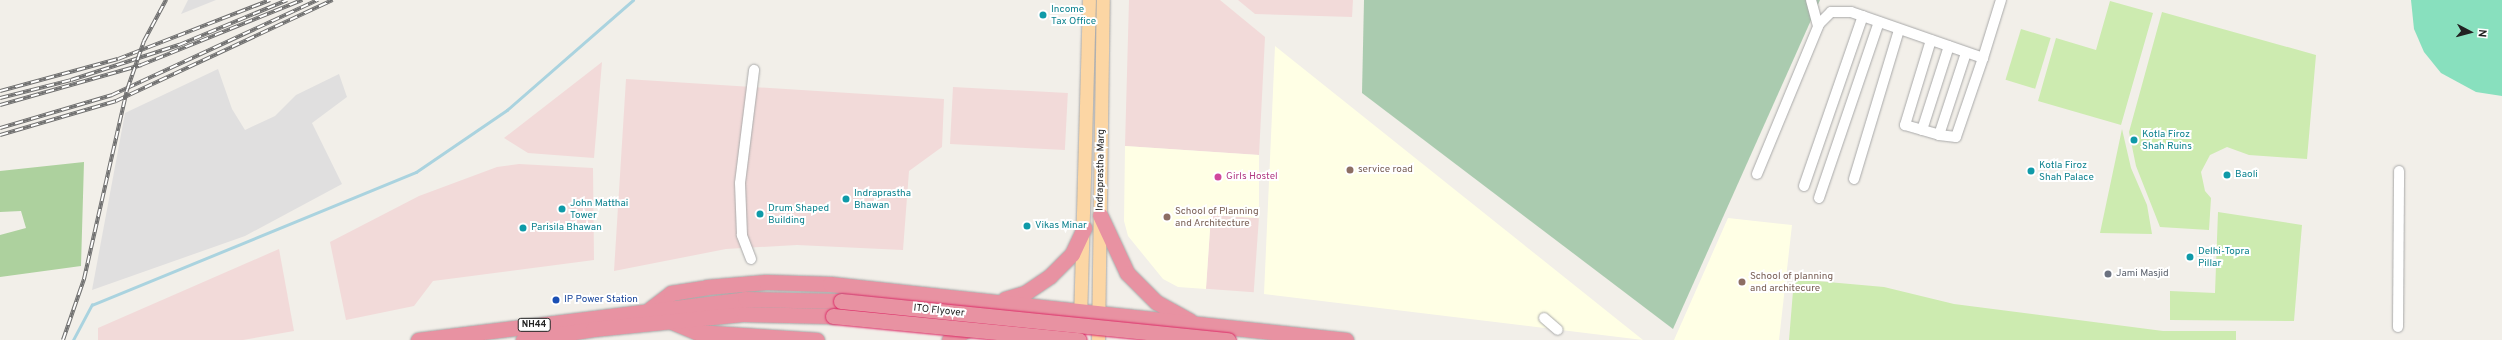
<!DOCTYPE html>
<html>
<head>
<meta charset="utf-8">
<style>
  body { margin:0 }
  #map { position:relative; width:2502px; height:340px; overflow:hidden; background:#f2efe9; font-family:Overpass,sans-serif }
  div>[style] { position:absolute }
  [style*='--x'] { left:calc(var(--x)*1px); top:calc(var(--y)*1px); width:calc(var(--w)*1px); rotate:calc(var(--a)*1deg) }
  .residential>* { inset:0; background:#e0dfdf }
  .commercial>* { inset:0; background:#f2dad9; transform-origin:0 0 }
  .education>* { inset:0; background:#ffffe5 }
  .grass>* { inset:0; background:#cdebb0; transform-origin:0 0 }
  .forest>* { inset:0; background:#add19e }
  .cemetery>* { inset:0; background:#aacbaf }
  .pitch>* { inset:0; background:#88e0be }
  .stream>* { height:2.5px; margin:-1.25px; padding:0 1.25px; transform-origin:1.25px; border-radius:1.25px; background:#aad3df }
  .roads { filter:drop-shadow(0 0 1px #a9a9a9) drop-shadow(0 0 1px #a9a9a9) }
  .minor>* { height:10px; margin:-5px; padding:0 5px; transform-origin:5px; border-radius:5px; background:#fff }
  .major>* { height:13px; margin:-6.5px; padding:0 6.5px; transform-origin:6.5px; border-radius:6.5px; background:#fcd6a4 }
  .highway>* { height:15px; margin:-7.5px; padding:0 7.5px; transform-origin:7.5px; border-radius:7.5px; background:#e892a2 }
  .rail>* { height:4px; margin-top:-2px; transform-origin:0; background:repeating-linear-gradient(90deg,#fff 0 8px,#707070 0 16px); box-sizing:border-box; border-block:1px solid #707070 }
  .bridges { filter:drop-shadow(0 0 1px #dc2a67) drop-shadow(0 0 1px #dc2a67) }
  .highway-bridge>* { height:15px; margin:-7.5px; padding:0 7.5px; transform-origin:7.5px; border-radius:7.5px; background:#e892a2 }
  .dots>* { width:11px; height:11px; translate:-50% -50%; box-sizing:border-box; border:2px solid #fff; border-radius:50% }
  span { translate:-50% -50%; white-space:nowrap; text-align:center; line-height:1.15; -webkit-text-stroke:4px #fff; paint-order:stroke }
  .shield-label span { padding:1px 3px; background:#fff; border:1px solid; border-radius:3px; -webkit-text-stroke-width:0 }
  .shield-label { font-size:9px; color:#222; font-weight:700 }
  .culture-label { font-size:10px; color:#0d838f }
  .left { translate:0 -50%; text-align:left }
  .street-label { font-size:10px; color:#222 }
  .education-label { font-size:10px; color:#785e54 }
  .hotel-label { font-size:10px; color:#b23c85 }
  .worship-label { font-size:10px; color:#5b616d }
  .transit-label { font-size:10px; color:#164399 }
  .north { position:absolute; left:2450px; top:12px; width:40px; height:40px; -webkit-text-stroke:3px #fff; paint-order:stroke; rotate:96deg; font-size:11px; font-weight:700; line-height:16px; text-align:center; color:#222 }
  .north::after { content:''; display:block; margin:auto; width:14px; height:18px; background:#222; clip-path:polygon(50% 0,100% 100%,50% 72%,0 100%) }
</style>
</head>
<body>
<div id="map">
  <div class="residential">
    <i style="clip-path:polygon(188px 0,216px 0,181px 14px)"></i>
    <i style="clip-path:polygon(218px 69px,232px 109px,245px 130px,275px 116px,296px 95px,339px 74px,347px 97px,312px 123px,342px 184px,245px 236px,92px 290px,125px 113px)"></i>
  </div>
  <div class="commercial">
    <i style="clip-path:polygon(1129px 0,1220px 0,1265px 37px,1259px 155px,1125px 146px)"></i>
    <i style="clip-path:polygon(1238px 0,1353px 0,1352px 17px,1255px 14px)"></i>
    <i style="clip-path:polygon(602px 62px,594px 158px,528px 153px,504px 138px)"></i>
    <i style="clip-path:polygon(626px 79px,944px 99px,942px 147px,909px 171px,903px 250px,797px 245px,726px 249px,614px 271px)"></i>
    <i style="left:953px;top:87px;width:115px;height:57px;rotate:3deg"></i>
    <i style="clip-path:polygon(519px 164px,593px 168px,594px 260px,433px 281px,414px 306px,346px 320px,330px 242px,419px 196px,497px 167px)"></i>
    <i style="left:1211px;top:215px;width:48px;height:74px;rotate:4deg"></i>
    <i style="clip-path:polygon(279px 249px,294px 331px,243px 340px,98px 340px,98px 328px)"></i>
  </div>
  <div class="education">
    <i style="clip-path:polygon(1275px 46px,1643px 340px,1264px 294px)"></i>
    <i style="clip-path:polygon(1125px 146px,1259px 155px,1259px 218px,1211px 215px,1206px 289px,1178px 287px,1163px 279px,1128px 236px,1124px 221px)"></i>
    <i style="clip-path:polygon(1728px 218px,1792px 225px,1779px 340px,1674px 340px)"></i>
  </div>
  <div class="grass">
    <i style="clip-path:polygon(2110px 1px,2153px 13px,2121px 125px,2038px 101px,2056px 38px,2096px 50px)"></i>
    <i style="clip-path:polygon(2162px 12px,2316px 55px,2307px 159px,2249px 155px,2227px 147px,2210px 155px,2201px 172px,2205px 191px,2211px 198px,2209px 230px,2160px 227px,2136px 166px,2129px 132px)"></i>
    <i style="left:2021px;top:29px;width:31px;height:53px;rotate:17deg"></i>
    <i style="clip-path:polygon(2122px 129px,2131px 168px,2147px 205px,2152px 234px,2100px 233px)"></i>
    <i style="clip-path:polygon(2218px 212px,2302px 225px,2294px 321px,2170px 320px,2170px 291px,2215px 293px)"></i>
    <i style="clip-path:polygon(1794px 279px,1884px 287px,1954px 304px,2163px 331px,2236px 331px,2236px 340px,1789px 340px)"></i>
  </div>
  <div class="forest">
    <i style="clip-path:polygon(84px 162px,81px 266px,0 277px,0 235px,26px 228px,21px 211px,0 212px,0 171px)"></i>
  </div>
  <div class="cemetery">
    <i style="clip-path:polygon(1364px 0,1820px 0,1673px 329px,1362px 93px)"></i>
  </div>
  <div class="pitch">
    <i style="clip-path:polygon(2411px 0,2502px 0,2502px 96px,2476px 92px,2441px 73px,2424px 52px,2414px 29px)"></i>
  </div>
  <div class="stream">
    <i style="--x:73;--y:340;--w:40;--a:-62"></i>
    <i style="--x:92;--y:305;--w:350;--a:-22.3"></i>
    <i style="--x:416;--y:172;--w:110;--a:-34.3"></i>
    <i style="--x:507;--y:110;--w:167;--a:-41.1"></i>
  </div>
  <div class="roads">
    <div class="minor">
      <i style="--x:1811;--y:0;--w:27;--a:75"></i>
      <i style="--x:1931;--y:40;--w:89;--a:107"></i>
      <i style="--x:1905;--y:125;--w:35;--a:16"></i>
      <i style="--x:1939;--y:135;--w:86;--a:-71.8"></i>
      <i style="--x:1922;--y:130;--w:88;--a:-72.2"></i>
      <i style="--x:1939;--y:135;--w:17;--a:7"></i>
      <i style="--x:1956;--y:137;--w:83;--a:-71.1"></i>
      <i style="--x:1757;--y:174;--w:162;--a:-67.5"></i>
      <i style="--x:1819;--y:24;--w:17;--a:-45"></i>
      <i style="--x:1831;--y:12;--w:20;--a:0"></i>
      <i style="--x:1851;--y:12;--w:140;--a:19.2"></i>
      <i style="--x:1983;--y:58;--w:61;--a:-72.8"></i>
      <i style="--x:1854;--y:179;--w:156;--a:-73.2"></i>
      <i style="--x:1804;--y:186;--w:180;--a:-70.9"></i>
      <i style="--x:1819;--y:198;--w:186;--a:-71.2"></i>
      <i style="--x:751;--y:259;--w:26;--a:-111"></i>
      <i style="--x:742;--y:235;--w:52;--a:-92.2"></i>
      <i style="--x:740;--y:183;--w:114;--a:-82.9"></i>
      <i style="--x:1544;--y:318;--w:18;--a:41"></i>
      <i style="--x:2398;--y:327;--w:156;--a:-89.6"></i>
    </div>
    <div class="major">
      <i style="--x:1080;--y:320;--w:320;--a:-88.4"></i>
      <i style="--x:1098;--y:340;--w:340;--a:-89.2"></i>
    </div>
    <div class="highway">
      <i style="--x:1100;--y:215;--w:64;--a:65"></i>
      <i style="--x:1127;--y:273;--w:41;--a:45"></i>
      <i style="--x:1156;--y:302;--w:39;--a:29"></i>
      <i style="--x:1005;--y:299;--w:21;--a:-17"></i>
      <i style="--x:1025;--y:293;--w:30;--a:-34"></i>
      <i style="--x:1050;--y:276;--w:31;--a:-45"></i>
      <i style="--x:1072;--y:254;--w:29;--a:-65"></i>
      <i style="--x:650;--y:309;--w:26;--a:-37"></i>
      <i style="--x:671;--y:293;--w:36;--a:-9"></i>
      <i style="--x:707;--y:287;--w:59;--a:-4.8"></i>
      <i style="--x:766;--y:282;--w:64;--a:1.8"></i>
      <i style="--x:830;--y:284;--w:519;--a:6.19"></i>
      <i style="--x:670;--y:321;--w:28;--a:23"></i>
      <i style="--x:696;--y:332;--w:121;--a:3.8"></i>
      <i style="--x:418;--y:340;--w:330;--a:-7.1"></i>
      <i style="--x:745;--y:299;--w:96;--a:1.2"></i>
      <i style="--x:523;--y:340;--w:71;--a:-8.9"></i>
      <i style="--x:593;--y:329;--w:152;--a:-5.7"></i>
      <i style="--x:744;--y:314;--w:89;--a:1.3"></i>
      <i style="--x:949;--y:340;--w:22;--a:-30"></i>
    </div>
  </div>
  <div class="rail">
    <i style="--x:0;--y:91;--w:122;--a:-15.2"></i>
    <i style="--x:118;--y:59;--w:163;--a:-21.2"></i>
    <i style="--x:0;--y:98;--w:73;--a:-14.2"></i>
    <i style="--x:71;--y:80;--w:114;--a:-18"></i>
    <i style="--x:179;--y:45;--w:117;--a:-22.6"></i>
    <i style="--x:0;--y:105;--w:147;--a:-15.8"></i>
    <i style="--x:141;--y:65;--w:174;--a:-22"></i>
    <i style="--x:0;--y:128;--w:117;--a:-16.4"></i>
    <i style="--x:112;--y:95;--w:227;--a:-24.8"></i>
    <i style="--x:0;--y:135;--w:121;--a:-16.3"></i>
    <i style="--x:116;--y:101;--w:239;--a:-25"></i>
    <i style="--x:63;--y:340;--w:65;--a:-71"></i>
    <i style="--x:84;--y:279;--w:194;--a:-77.2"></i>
    <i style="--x:127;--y:90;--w:52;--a:-70.9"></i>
    <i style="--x:144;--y:41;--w:47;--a:-61.8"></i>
  </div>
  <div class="bridges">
    <div class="highway-bridge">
      <i style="--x:841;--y:301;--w:389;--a:5.8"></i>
      <i style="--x:833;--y:316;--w:247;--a:5.6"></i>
    </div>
  </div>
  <div class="dots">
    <i style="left:1043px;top:15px;background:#0f9aa8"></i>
    <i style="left:2134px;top:140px;background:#0f9aa8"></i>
    <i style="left:1350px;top:170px;background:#8d6e63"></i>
    <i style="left:2031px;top:171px;background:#0f9aa8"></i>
    <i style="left:2227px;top:175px;background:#0f9aa8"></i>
    <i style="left:1218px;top:177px;background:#d1479c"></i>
    <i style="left:846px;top:199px;background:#0f9aa8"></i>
    <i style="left:562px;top:209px;background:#0f9aa8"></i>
    <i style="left:760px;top:214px;background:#0f9aa8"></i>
    <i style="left:1167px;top:217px;background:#8d6e63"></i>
    <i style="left:1027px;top:226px;background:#0f9aa8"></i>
    <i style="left:523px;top:228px;background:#0f9aa8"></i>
    <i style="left:2190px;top:257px;background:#0f9aa8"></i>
    <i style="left:2108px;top:274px;background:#6b7280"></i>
    <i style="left:1742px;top:282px;background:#8d6e63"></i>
    <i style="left:556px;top:300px;background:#1a4fb4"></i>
  </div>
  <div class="shield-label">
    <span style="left:534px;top:325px">NH44</span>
  </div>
  <div class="culture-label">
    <span class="left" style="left:1051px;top:15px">Income<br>Tax Office</span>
    <span class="left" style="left:2142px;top:140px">Kotla Firoz<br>Shah Ruins</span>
    <span class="left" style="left:2039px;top:171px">Kotla Firoz<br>Shah Palace</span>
    <span class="left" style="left:2235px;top:175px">Baoli</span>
    <span class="left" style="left:854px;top:199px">Indraprastha<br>Bhawan</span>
    <span class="left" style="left:570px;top:209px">John Matthai<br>Tower</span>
    <span class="left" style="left:768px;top:214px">Drum Shaped<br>Building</span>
    <span class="left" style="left:1035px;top:226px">Vikas Minar</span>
    <span class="left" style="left:531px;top:228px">Parisila Bhawan</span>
    <span class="left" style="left:2198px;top:257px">Delhi-Topra<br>Pillar</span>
  </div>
  <div class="street-label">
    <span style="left:1101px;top:170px;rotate:-89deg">Indraprastha Marg</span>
    <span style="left:939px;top:311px;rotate:6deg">ITO Flyover</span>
  </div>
  <div class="education-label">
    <span class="left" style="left:1358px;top:170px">service road</span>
    <span class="left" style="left:1175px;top:217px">School of Planning<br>and Architecture</span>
    <span class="left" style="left:1750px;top:282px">School of planning<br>and architecure</span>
  </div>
  <div class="hotel-label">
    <span class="left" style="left:1226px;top:177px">Girls Hostel</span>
  </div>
  <div class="worship-label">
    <span class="left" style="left:2116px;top:274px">Jami Masjid</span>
  </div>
  <div class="transit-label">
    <span class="left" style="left:564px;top:300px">IP Power Station</span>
  </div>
  <div class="north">N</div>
</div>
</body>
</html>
